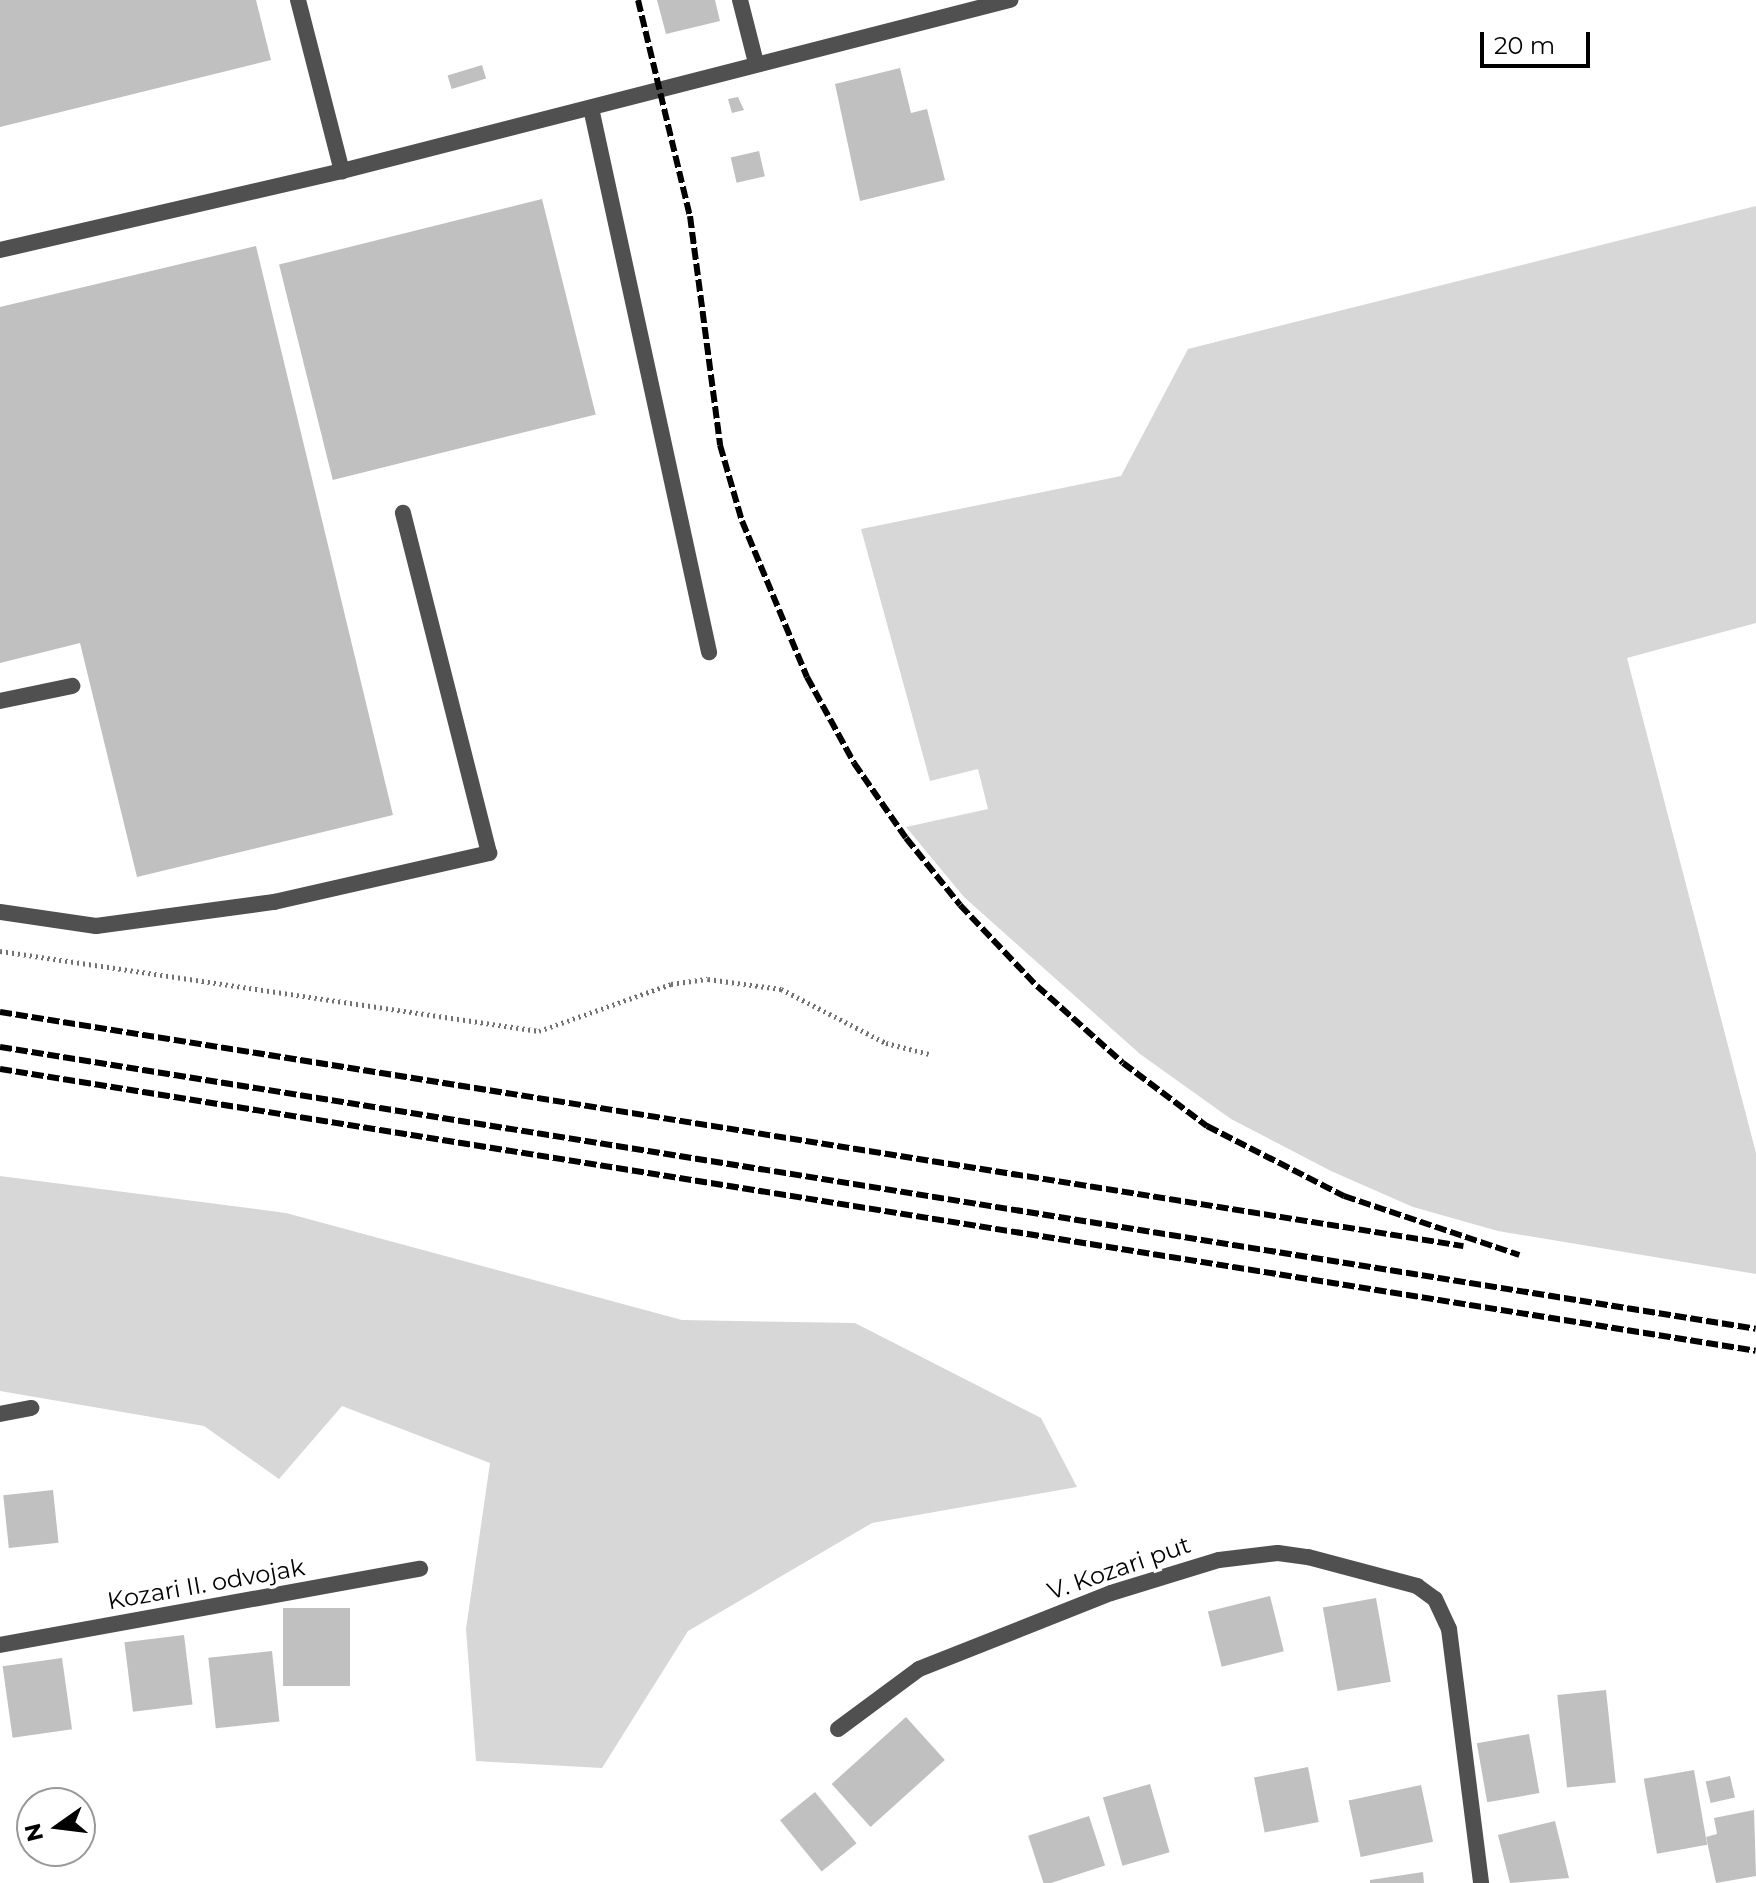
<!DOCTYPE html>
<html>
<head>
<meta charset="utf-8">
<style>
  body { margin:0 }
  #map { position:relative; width:1756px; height:1883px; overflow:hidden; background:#fff; font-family:Montserrat,sans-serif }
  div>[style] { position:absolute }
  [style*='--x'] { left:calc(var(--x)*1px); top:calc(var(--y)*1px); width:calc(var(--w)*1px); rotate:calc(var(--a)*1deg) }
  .green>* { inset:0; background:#d7d7d7 }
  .building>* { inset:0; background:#c0c0c0; transform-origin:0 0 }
  .path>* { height:5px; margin-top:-2.5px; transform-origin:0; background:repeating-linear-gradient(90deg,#727272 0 2px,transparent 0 6px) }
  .service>* { height:16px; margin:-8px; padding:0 8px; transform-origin:8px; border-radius:8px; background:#505050 }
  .minor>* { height:16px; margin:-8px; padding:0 8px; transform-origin:8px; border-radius:8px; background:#505050 }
  .rail>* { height:6px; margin-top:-3px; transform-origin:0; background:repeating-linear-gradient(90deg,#000 0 12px,transparent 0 16px) }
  span { translate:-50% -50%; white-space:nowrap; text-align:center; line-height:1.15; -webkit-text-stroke:7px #fff; paint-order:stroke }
  .street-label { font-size:24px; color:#000 }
  .north { position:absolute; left:16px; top:1787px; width:80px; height:80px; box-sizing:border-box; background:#fff; border:2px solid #999; border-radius:50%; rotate:256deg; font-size:22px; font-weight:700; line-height:32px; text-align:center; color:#000 }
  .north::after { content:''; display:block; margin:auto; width:28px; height:36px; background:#000; clip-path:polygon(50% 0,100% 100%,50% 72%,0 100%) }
  .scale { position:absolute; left:1480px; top:32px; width:110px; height:36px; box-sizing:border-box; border:4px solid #000; border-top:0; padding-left:10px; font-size:24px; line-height:28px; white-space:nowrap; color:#000; -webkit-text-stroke:6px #fff; paint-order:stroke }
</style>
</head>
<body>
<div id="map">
  <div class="green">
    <i style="clip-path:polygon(1756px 206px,1756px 623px,1627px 658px,1756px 1153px,1756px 1274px,1498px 1231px,1413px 1207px,1331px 1171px,1231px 1119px,1140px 1054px,964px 897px,906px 827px,988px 809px,978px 769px,930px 781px,861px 529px,1121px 476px,1188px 349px)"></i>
    <i style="clip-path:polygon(0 1176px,286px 1213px,682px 1320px,855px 1323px,1041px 1418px,1077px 1487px,872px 1523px,688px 1631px,602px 1768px,476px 1761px,466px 1629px,490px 1463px,342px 1406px,279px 1479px,204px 1426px,0 1391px)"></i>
  </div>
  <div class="building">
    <i style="clip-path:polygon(0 0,256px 0,271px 60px,0 127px)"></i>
    <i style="clip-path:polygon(657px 0,715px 0,720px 21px,666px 34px)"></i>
    <i style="left:482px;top:65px;width:14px;height:36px;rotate:73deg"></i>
    <i style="clip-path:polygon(900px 68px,911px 113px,927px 109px,945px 180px,860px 201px,835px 84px)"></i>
    <i style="clip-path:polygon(738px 97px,744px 110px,732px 113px,728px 99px)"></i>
    <i style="left:759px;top:151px;width:26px;height:29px;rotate:77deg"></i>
    <i style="left:542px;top:199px;width:222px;height:271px;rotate:76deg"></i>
    <i style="clip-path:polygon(256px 246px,393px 815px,137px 877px,80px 643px,0 663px,0 307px)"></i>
    <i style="left:53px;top:1490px;width:53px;height:50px;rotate:84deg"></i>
    <i style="left:1270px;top:1596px;width:57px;height:64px;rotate:76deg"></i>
    <i style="left:1376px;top:1598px;width:85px;height:54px;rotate:80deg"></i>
    <i style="left:283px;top:1608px;width:67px;height:78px"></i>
    <i style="left:184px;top:1635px;width:70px;height:60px;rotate:83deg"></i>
    <i style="left:272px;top:1651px;width:71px;height:64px;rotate:84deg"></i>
    <i style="left:62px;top:1658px;width:72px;height:60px;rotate:82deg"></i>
    <i style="left:1606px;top:1690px;width:93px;height:49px;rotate:84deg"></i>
    <i style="left:906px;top:1717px;width:58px;height:100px;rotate:48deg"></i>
    <i style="left:1529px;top:1734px;width:60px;height:53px;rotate:80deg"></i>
    <i style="left:1308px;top:1767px;width:56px;height:55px;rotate:79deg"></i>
    <i style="left:1694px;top:1770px;width:76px;height:51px;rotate:80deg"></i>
    <i style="left:1730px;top:1776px;width:22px;height:25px;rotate:77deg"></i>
    <i style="left:1150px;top:1784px;width:71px;height:49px;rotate:74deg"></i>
    <i style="left:1421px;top:1785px;width:58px;height:74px;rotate:78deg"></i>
    <i style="left:815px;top:1792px;width:66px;height:45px;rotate:51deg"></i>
    <i style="clip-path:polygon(1754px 1810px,1756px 1876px,1716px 1883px,1706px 1837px,1717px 1834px,1714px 1818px)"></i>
    <i style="left:1089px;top:1816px;width:52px;height:64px;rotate:72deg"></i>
    <i style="clip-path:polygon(1555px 1821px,1569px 1878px,1510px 1883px,1498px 1835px)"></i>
    <i style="clip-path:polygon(1423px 1872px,1424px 1883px,1370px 1883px,1370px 1880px)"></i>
  </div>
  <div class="path">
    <i style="--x:0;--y:951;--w:545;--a:8.44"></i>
    <i style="--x:539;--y:1031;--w:140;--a:-19.6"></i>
    <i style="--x:671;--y:984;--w:37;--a:-8"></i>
    <i style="--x:708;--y:979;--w:74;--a:7.8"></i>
    <i style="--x:781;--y:989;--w:118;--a:27.2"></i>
    <i style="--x:886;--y:1043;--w:44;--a:14.3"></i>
  </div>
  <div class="service">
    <i style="--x:298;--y:0;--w:177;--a:75.6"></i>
    <i style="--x:740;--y:0;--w:65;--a:75.7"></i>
    <i style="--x:591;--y:108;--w:557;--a:77.76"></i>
    <i style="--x:0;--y:250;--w:351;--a:-13"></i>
    <i style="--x:342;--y:171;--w:690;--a:-14.36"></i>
    <i style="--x:0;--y:701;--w:74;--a:-11.8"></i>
    <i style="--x:0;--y:912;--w:97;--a:8.3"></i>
    <i style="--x:96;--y:926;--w:180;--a:-7.7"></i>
    <i style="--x:274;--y:902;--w:221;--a:-12.8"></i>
    <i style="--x:489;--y:853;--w:351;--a:-104.2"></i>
  </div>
  <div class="minor">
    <i style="--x:0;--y:1414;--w:32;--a:-11"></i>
    <i style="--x:0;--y:1645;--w:427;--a:-10.3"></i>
    <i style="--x:838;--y:1729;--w:101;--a:-36.5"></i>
    <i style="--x:919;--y:1669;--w:206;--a:-21.6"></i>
    <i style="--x:1111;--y:1593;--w:113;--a:-17"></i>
    <i style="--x:1219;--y:1560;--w:59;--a:-6.8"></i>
    <i style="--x:1278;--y:1553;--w:30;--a:8"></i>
    <i style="--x:1308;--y:1557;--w:113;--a:14.9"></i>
    <i style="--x:1417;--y:1586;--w:22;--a:36"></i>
    <i style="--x:1435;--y:1599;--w:33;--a:65"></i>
    <i style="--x:1449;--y:1629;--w:256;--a:82.8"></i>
  </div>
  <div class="rail">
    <i style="--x:638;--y:0;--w:222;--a:76.5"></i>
    <i style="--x:690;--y:216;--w:231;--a:82.5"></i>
    <i style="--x:720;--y:445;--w:79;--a:73.9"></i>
    <i style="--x:742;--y:521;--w:169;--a:67.4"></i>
    <i style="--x:807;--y:677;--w:98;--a:61.3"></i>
    <i style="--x:854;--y:763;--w:91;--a:55.3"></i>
    <i style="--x:906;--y:838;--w:86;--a:51.1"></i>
    <i style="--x:960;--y:905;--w:112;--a:46.5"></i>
    <i style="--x:1037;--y:986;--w:115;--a:41.8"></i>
    <i style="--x:1123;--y:1063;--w:105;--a:36.9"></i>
    <i style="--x:1207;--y:1126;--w:154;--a:27.1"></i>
    <i style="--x:1344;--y:1196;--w:185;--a:18.6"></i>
    <i style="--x:0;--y:1012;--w:1482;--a:9.09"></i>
    <i style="--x:0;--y:1047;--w:1778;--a:9.12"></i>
    <i style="--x:0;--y:1069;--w:1778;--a:9.12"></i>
  </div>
  <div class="street-label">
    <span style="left:1119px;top:1568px;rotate:-19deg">V. Kozari put</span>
    <span style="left:206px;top:1584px;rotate:-10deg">Kozari II. odvojak</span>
  </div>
  <div class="north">N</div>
  <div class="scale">20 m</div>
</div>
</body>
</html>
